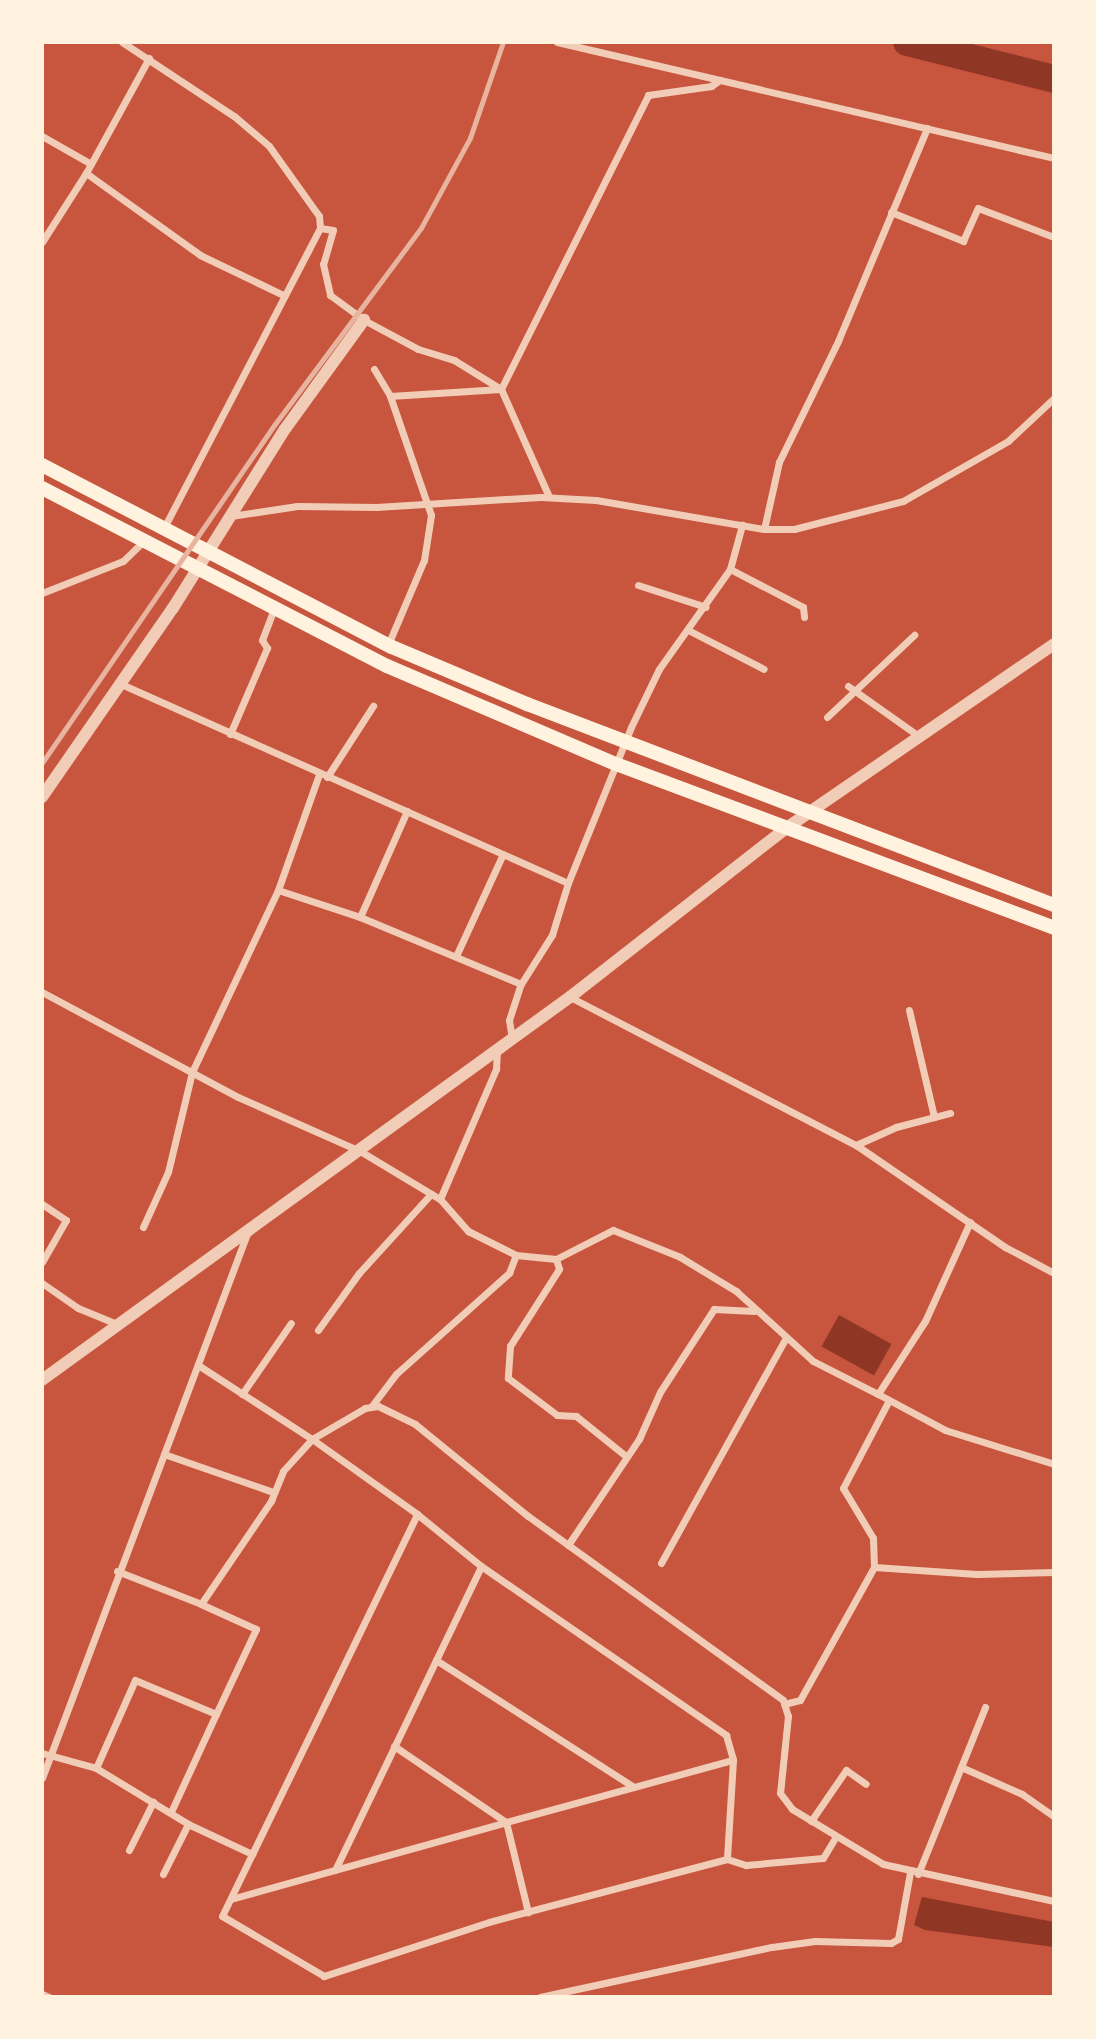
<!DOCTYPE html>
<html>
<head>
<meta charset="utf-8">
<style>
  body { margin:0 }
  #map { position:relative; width:1096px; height:2039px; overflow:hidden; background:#c8553d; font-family:"Titillium Web",sans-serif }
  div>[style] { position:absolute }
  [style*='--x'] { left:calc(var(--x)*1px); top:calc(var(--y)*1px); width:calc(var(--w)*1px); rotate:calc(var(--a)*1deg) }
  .water>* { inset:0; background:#8f3625; transform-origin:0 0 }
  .river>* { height:28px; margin:-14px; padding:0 14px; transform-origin:14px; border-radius:14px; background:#8f3625 }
  .minor>* { height:7px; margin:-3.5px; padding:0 3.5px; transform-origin:3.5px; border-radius:3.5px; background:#f1ccb7 }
  .tertiary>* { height:12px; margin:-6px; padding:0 6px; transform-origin:6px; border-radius:6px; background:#f1ccb7 }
  .primary>* { height:14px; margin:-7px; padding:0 7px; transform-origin:7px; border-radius:7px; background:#fff3e0 }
  .rail>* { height:4.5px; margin:-2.25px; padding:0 2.25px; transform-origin:2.25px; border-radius:2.25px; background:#e9b49f }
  span { translate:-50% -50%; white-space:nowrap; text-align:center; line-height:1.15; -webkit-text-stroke:5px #fff3e0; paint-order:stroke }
  .frame { position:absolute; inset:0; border:44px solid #fff3e0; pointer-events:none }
</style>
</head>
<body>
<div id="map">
  <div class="water">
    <i style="left:839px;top:1315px;width:60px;height:36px;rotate:29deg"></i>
    <i style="clip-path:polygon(922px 1897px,1054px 1922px,1054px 1947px,925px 1930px,914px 1925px)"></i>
  </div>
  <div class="river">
    <i style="--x:907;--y:42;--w:152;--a:14.1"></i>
  </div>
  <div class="minor">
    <i style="--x:122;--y:42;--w:134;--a:33.5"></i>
    <i style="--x:234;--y:116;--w:46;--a:40.6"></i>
    <i style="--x:269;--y:146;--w:86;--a:54.5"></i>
    <i style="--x:319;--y:216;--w:12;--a:85"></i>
    <i style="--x:320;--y:228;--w:340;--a:117.5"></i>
    <i style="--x:557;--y:42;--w:510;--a:13.14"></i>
    <i style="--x:149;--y:58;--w:131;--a:118.7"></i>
    <i style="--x:86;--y:173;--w:140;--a:35.7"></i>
    <i style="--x:200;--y:255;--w:92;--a:25.7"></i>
    <i style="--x:42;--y:136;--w:56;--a:29.7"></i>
    <i style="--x:891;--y:212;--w:78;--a:21.9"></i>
    <i style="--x:963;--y:241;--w:36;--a:-66"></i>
    <i style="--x:978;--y:208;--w:81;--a:20.9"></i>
    <i style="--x:320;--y:228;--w:13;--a:9"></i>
    <i style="--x:333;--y:230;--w:35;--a:106"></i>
    <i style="--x:323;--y:264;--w:32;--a:77"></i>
    <i style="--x:330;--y:295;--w:42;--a:36.3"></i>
    <i style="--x:364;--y:320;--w:61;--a:28.2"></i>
    <i style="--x:418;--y:349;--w:38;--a:17"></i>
    <i style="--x:454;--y:360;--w:55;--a:31.7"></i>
    <i style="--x:501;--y:389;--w:118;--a:66"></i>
    <i style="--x:42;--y:242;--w:82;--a:-57.5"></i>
    <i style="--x:374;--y:369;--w:31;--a:59"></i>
    <i style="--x:390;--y:396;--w:126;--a:71"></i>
    <i style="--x:431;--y:515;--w:46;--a:98.8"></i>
    <i style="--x:424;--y:560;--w:92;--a:113"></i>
    <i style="--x:390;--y:396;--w:111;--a:-3.6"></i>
    <i style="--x:501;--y:389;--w:329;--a:-63.4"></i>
    <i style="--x:648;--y:95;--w:64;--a:-8.1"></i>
    <i style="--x:711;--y:86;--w:11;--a:-34"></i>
    <i style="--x:231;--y:516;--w:67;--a:-8.6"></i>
    <i style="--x:297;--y:506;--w:79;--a:0.7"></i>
    <i style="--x:376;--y:507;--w:165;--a:-3.5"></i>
    <i style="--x:541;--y:497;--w:55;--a:3.1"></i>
    <i style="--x:596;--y:500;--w:170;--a:9.8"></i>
    <i style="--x:764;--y:529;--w:30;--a:0"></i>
    <i style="--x:794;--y:529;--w:113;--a:-14.4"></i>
    <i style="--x:903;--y:501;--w:121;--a:-29.7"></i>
    <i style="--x:1008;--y:441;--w:63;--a:-43.1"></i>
    <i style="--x:764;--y:529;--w:69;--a:-77.4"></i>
    <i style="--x:779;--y:462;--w:135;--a:-64"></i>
    <i style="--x:838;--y:341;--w:231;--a:-67.3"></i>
    <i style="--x:730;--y:569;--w:82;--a:27.5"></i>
    <i style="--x:803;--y:607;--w:10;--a:84"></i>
    <i style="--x:638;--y:585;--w:71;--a:17.9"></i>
    <i style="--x:42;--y:593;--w:87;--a:-21.6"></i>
    <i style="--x:123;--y:561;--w:28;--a:-44"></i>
    <i style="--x:688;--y:630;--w:85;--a:27.2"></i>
    <i style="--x:121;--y:684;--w:489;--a:24"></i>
    <i style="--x:848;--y:686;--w:88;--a:35.3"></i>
    <i style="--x:827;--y:717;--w:120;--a:-43.3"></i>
    <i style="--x:230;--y:734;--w:94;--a:-66.7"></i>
    <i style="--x:267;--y:648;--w:9;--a:-122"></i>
    <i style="--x:262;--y:640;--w:31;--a:-69"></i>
    <i style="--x:327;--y:777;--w:85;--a:-57.1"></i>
    <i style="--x:278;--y:890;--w:86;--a:18.2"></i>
    <i style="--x:360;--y:917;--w:174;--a:22.6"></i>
    <i style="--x:360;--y:917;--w:116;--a:-66.1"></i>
    <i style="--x:456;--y:956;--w:112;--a:-65.3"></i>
    <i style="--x:42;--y:992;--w:222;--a:28.2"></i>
    <i style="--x:238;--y:1097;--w:133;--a:23.9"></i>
    <i style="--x:360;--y:1151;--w:93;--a:31"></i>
    <i style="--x:440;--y:1199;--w:43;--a:48.8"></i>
    <i style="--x:468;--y:1231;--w:54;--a:26.6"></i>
    <i style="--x:516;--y:1255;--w:40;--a:5.7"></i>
    <i style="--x:556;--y:1259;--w:64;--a:-27"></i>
    <i style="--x:613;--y:1230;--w:72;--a:21.9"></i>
    <i style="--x:680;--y:1257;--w:66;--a:31.3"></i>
    <i style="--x:736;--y:1291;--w:104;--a:42.3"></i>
    <i style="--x:813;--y:1361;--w:73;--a:26.9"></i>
    <i style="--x:570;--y:997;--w:322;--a:27.4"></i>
    <i style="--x:856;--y:1145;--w:181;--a:34.4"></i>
    <i style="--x:1005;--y:1247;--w:55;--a:28"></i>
    <i style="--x:909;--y:1010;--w:110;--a:76.8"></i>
    <i style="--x:512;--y:1039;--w:19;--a:-99"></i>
    <i style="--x:509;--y:1020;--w:38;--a:-72"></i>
    <i style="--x:521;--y:984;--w:58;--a:-57.7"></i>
    <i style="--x:552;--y:935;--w:54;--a:-72.9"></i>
    <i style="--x:568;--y:883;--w:168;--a:-68"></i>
    <i style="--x:631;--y:727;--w:64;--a:-64.2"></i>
    <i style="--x:659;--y:669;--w:123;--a:-54.6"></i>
    <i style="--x:730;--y:569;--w:46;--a:-74.7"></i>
    <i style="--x:856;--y:1145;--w:44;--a:-24.2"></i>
    <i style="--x:896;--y:1127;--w:56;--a:-14.5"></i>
    <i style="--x:440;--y:1199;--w:142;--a:-66.7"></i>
    <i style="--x:496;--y:1069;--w:18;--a:-87"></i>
    <i style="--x:42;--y:1204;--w:29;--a:34"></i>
    <i style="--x:66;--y:1220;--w:48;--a:119.7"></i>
    <i style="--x:970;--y:1222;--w:109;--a:114.4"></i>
    <i style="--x:925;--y:1321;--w:87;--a:122.8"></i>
    <i style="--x:878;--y:1394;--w:76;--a:28.2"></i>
    <i style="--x:945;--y:1430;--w:114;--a:17.3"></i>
    <i style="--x:143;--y:1227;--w:60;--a:-65.6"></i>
    <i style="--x:168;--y:1172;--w:103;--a:-76.5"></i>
    <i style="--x:192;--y:1072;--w:201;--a:-64.7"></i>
    <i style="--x:278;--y:890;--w:123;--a:-70.5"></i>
    <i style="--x:556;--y:1259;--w:10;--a:73"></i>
    <i style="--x:559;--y:1269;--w:91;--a:122.5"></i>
    <i style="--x:510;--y:1346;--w:32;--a:94"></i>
    <i style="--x:508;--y:1378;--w:61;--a:37.1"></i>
    <i style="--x:557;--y:1415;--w:19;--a:3"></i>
    <i style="--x:576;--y:1416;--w:65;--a:38.8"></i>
    <i style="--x:42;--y:1283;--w:44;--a:34.8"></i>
    <i style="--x:78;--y:1308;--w:42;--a:22.3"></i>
    <i style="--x:318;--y:1330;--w:70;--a:-54.3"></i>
    <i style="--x:359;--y:1273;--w:107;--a:-47.7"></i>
    <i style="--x:198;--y:1365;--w:136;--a:33"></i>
    <i style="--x:312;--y:1439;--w:61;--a:-30.3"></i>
    <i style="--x:365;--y:1408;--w:13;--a:-9"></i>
    <i style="--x:378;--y:1406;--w:41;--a:25.9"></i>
    <i style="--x:415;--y:1424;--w:146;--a:39.2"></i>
    <i style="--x:528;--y:1516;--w:314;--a:35.8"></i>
    <i style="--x:783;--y:1700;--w:17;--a:73"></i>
    <i style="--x:788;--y:1716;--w:77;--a:95.9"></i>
    <i style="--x:780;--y:1793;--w:20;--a:53"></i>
    <i style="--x:792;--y:1809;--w:106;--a:31.1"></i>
    <i style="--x:883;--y:1864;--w:175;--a:12.2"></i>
    <i style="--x:242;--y:1394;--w:86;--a:-55.4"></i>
    <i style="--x:371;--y:1407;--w:41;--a:-52.9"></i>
    <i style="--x:396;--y:1374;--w:152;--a:-41.8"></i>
    <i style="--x:509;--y:1273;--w:19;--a:-69"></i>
    <i style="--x:164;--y:1454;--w:115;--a:19.2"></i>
    <i style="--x:568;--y:1545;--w:128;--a:-56.2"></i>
    <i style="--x:639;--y:1439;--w:51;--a:-65.9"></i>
    <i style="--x:660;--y:1392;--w:99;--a:-57"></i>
    <i style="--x:714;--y:1309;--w:40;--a:2.9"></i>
    <i style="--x:661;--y:1563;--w:256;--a:-61"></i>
    <i style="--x:874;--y:1567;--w:29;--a:-92"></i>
    <i style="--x:873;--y:1538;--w:58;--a:-121"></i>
    <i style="--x:843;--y:1488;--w:99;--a:-62.4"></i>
    <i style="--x:117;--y:1571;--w:90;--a:21.4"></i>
    <i style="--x:436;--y:1660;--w:235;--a:32.7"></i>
    <i style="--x:784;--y:1704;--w:16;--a:-14"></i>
    <i style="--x:800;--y:1700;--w:152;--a:-60.9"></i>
    <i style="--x:874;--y:1567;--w:103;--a:3.9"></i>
    <i style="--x:977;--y:1574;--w:77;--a:-1.5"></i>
    <i style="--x:216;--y:1714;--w:94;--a:-64.8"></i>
    <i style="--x:256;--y:1629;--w:60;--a:-155.6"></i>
    <i style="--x:201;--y:1604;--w:125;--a:-55.8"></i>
    <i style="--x:271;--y:1501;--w:32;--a:-68"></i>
    <i style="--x:283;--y:1471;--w:43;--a:-47.8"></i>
    <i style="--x:312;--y:1439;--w:129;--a:35.5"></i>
    <i style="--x:417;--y:1514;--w:82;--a:39.1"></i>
    <i style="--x:481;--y:1566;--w:298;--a:34.6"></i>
    <i style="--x:726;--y:1735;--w:26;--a:74"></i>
    <i style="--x:733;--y:1760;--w:99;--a:93.5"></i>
    <i style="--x:727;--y:1859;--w:246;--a:165.2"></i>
    <i style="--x:489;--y:1922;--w:174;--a:161.9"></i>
    <i style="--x:324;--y:1976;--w:118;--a:-149.5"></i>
    <i style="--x:222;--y:1916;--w:447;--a:-64.1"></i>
    <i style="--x:394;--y:1746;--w:135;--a:34.2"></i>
    <i style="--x:506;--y:1822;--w:235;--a:-15.3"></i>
    <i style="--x:42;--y:1753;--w:56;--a:15.5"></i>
    <i style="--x:96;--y:1768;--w:108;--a:31.3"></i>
    <i style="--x:188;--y:1824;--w:71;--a:25.1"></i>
    <i style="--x:961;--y:1767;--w:67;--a:23.9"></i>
    <i style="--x:1022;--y:1794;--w:39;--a:35"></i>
    <i style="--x:96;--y:1768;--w:96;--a:-66.1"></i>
    <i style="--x:135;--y:1680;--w:88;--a:22.8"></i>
    <i style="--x:216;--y:1714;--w:108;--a:114.7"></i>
    <i style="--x:42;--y:1778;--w:585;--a:-69.36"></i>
    <i style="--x:811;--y:1821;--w:62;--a:-55.5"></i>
    <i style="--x:846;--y:1770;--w:24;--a:35"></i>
    <i style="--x:129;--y:1850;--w:54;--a:-63.4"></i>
    <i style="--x:727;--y:1859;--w:20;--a:18"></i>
    <i style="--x:746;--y:1865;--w:77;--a:-5.2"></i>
    <i style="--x:823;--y:1858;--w:23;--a:-59"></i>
    <i style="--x:335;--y:1870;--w:337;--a:-64.3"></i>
    <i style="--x:163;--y:1874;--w:56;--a:-63.4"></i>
    <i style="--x:918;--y:1874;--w:180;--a:-68.1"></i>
    <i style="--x:231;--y:1899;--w:286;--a:-15.6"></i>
    <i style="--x:506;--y:1822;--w:93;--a:76.3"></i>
    <i style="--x:42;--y:1994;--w:8;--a:23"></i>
    <i style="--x:540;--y:1997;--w:237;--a:-12.2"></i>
    <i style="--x:772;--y:1947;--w:43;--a:-7.9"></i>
    <i style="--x:815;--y:1941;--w:76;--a:1.5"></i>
    <i style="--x:891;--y:1943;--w:8;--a:-30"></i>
    <i style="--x:898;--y:1939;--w:68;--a:-79.8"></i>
  </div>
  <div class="tertiary">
    <i style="--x:42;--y:797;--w:230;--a:-55.3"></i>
    <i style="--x:173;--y:608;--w:211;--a:-58"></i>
    <i style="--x:285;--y:429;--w:135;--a:-54.1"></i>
    <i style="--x:42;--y:1380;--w:652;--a:-35.96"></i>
    <i style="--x:570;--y:997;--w:273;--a:-38"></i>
    <i style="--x:785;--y:829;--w:326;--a:-34.5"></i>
  </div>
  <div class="primary">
    <i style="--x:42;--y:465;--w:394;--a:27.5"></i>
    <i style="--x:392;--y:647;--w:147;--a:22.9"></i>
    <i style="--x:527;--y:704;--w:564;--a:20.88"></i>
    <i style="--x:42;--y:488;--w:388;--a:27.3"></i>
    <i style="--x:387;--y:666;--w:249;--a:23.2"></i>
    <i style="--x:616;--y:764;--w:468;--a:20.5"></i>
  </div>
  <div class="rail">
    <i style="--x:42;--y:763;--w:411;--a:-55.5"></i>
    <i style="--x:275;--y:424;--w:244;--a:-53.3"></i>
    <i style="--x:421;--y:228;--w:102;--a:-61.4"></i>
    <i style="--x:470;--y:138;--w:102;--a:-71"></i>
  </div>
  <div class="frame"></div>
</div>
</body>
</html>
